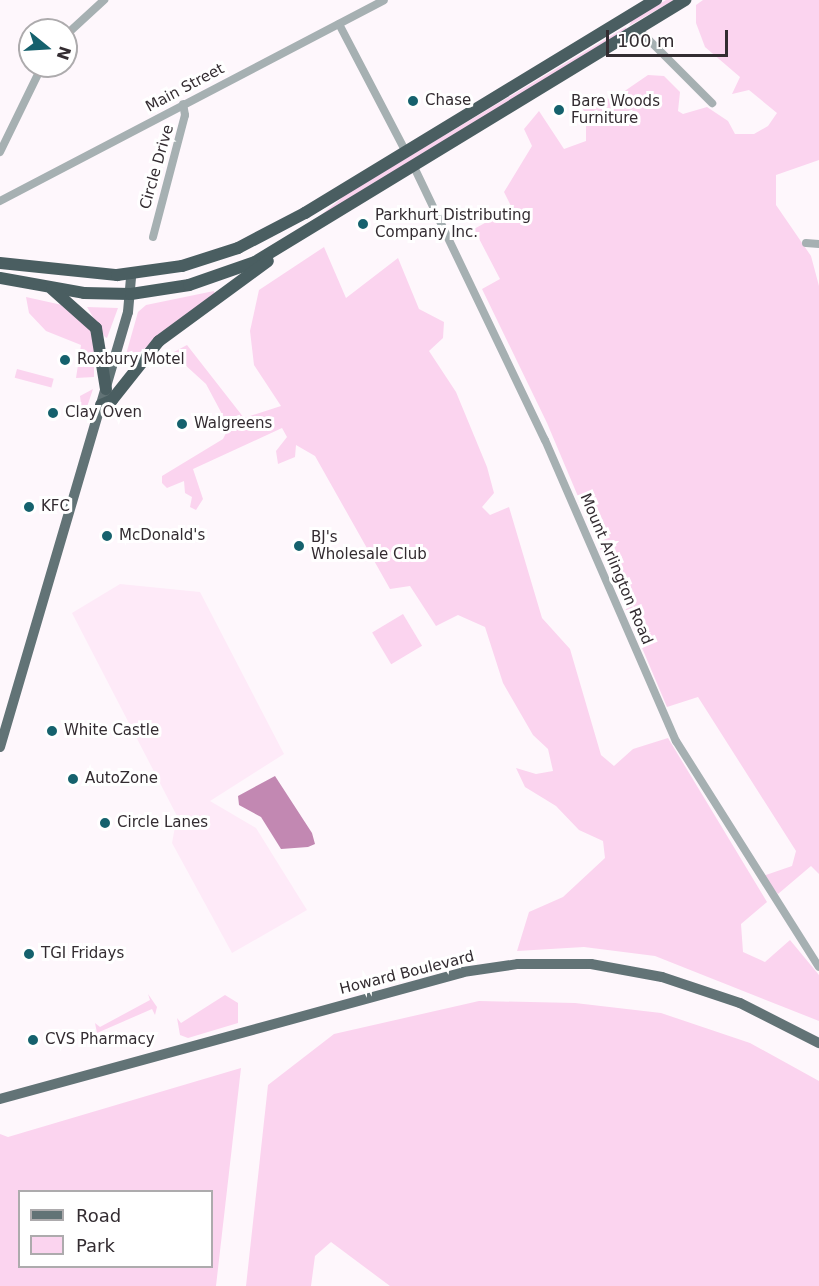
<!DOCTYPE html>
<html>
<head>
<meta charset="utf-8">
<style>
  body { margin:0 }
  #map { position:relative; width:819px; height:1286px; overflow:hidden; background:#fef7fc; font-family:"DejaVu Sans",sans-serif }
  div>[style] { position:absolute }
  [style*='--x'] { left:calc(var(--x)*1px); top:calc(var(--y)*1px); width:calc(var(--w)*1px); rotate:calc(var(--a)*1deg) }
  .built>* { inset:0; background:#feeaf8 }
  .green>* { inset:0; background:#fbd4ef; transform-origin:0 0 }
  .water>* { inset:0; background:#c288b2 }
  .minor>* { height:8px; margin:-4px; padding:0 4px; transform-origin:4px; border-radius:4px; background:#a6b0b2 }
  .major>* { height:10px; margin:-5px; padding:0 5px; transform-origin:5px; border-radius:5px; background:#627376 }
  .highway>* { height:12px; margin:-6px; padding:0 6px; transform-origin:6px; border-radius:6px; background:#4a5e61 }
  .dots>* { width:16px; height:16px; translate:-50% -50%; box-sizing:border-box; border:3px solid #fff; border-radius:50% }
  span { translate:-50% -50%; white-space:nowrap; text-align:center; line-height:1.15; -webkit-text-stroke:6px #fff; paint-order:stroke }
  .street-label { font-size:15px; color:#332c31 }
  .poi-label { font-size:15px; color:#332c31 }
  .left { translate:0 -50%; text-align:left }
  .legend { position:absolute; left:18px; top:1190px; width:195px; height:78px; box-sizing:border-box; background:#fff; border:2px solid #adabad; margin:0; padding:8px 10px; list-style:none; font-size:18px; color:#332c31 }
  .legend li { display:flex; align-items:center; gap:12px; height:30px }
  .legend b { width:30px; border:2px solid #adabad }
  .north { position:absolute; left:18px; top:18px; width:60px; height:60px; box-sizing:border-box; background:#fff; border:2px solid #adabad; border-radius:50%; rotate:108deg; font-size:16px; font-weight:700; line-height:24px; text-align:center; color:#332c31 }
  .north::after { content:''; display:block; margin:auto; width:21px; height:27px; background:#15616d; clip-path:polygon(50% 0,100% 100%,50% 72%,0 100%) }
  .scale { position:absolute; left:606px; top:30px; width:122px; height:27px; box-sizing:border-box; border:3px solid #332c31; border-top:0; padding-left:8px; font-size:18px; line-height:21px; white-space:nowrap; color:#332c31; -webkit-text-stroke:4px #fff; paint-order:stroke }
</style>
</head>
<body>
<div id="map">
  <div class="built">
    <i style="clip-path:polygon(120px 584px,200px 592px,284px 754px,210px 801px,256px 828px,307px 910px,232px 953px,172px 843px,177px 816px,72px 613px)"></i>
  </div>
  <div class="green">
    <i style="clip-path:polygon(666px 0,674px 0,629px 26px,632px 20px)"></i>
    <i style="clip-path:polygon(703px 0,819px 0,819px 160px,776px 175px,776px 205px,811px 256px,819px 286px,819px 874px,811px 866px,778px 894px,763px 876px,792px 866px,796px 851px,698px 697px,667px 707px,547px 423px,482px 289px,500px 279px,474px 229px,512px 208px,504px 192px,532px 146px,524px 129px,539px 111px,564px 149px,586px 141px,586px 115px,576px 96px,613px 99px,648px 75px,664px 76px,680px 92px,678px 111px,683px 114px,707px 107px,728px 121px,735px 134px,754px 134px,768px 126px,777px 113px,749px 90px,732px 94px,740px 77px,705px 47px,696px 23px,696px 5px)"></i>
    <i style="clip-path:polygon(626px 27px,626px 30px,311px 223px,348px 193px)"></i>
    <i style="clip-path:polygon(324px 247px,346px 298px,398px 258px,419px 309px,444px 322px,443px 338px,429px 351px,456px 392px,487px 467px,494px 493px,482px 507px,490px 515px,509px 507px,542px 618px,570px 649px,601px 755px,614px 766px,633px 749px,668px 738px,767px 902px,741px 924px,743px 952px,765px 962px,790px 940px,819px 975px,819px 1021px,655px 956px,584px 947px,517px 951px,529px 912px,563px 897px,605px 858px,603px 841px,579px 830px,556px 806px,525px 787px,516px 768px,536px 774px,553px 771px,548px 749px,533px 735px,503px 683px,485px 627px,458px 615px,436px 626px,410px 586px,390px 589px,315px 456px,296px 445px,295px 457px,278px 464px,276px 451px,287px 437px,282px 428px,193px 469px,203px 499px,196px 510px,190px 507px,192px 497px,185px 493px,184px 481px,167px 488px,162px 483px,162px 476px,223px 439px,229px 427px,206px 384px,172px 353px,187px 345px,244px 418px,281px 406px,254px 365px,250px 331px,259px 290px)"></i>
    <i style="clip-path:polygon(214px 291px,215px 295px,123px 365px,138px 312px,146px 305px)"></i>
    <i style="clip-path:polygon(26px 297px,62px 305px,94px 333px,94px 377px,76px 378px,81px 345px,46px 331px,29px 313px)"></i>
    <i style="clip-path:polygon(87px 307px,118px 308px,107px 338px,105px 337px)"></i>
    <i style="left:17px;top:369px;width:38px;height:9px;rotate:15deg"></i>
    <i style="clip-path:polygon(93px 389px,86px 410px,82px 411px,80px 396px)"></i>
    <i style="left:403px;top:614px;width:37px;height:36px;rotate:59deg"></i>
    <i style="clip-path:polygon(148px 994px,157px 1007px,155px 1015px,152px 1009px,97px 1033px,95px 1023px,100px 1027px,150px 1000px)"></i>
    <i style="clip-path:polygon(225px 995px,238px 1003px,238px 1023px,188px 1038px,180px 1035px,177px 1018px,181px 1023px)"></i>
    <i style="clip-path:polygon(479px 1001px,575px 1003px,661px 1013px,750px 1043px,819px 1081px,819px 1286px,390px 1286px,331px 1242px,315px 1256px,311px 1286px,246px 1286px,268px 1085px,334px 1034px)"></i>
    <i style="clip-path:polygon(evenodd,241px 1068px,216px 1286px,0 1286px,0 1134px,8px 1137px,241px 1068px,20px 1192px,212px 1192px,212px 1266px,20px 1266px,20px 1192px)"></i>
  </div>
  <div class="water">
    <i style="clip-path:polygon(275px 776px,312px 833px,315px 844px,308px 847px,281px 849px,261px 817px,239px 805px,238px 796px)"></i>
  </div>
  <div class="minor">
    <i style="--x:339;--y:24;--w:144;--a:62.4"></i>
    <i style="--x:638;--y:29;--w:105;--a:45"></i>
    <i style="--x:66;--y:35;--w:52;--a:-42.6"></i>
    <i style="--x:0;--y:152;--w:96;--a:-64"></i>
    <i style="--x:414;--y:167;--w:303;--a:64.4"></i>
    <i style="--x:545;--y:440;--w:328;--a:66.5"></i>
    <i style="--x:676;--y:741;--w:267;--a:57.7"></i>
    <i style="--x:0;--y:201;--w:433;--a:-27.6"></i>
    <i style="--x:153;--y:237;--w:126;--a:-75.3"></i>
    <i style="--x:185;--y:115;--w:11;--a:-100"></i>
    <i style="--x:806;--y:243;--w:13;--a:4"></i>
  </div>
  <div class="major">
    <i style="--x:0;--y:747;--w:453;--a:-73.6"></i>
    <i style="--x:128;--y:312;--w:38;--a:-85"></i>
    <i style="--x:0;--y:1099;--w:480;--a:-15.3"></i>
    <i style="--x:463;--y:972;--w:56;--a:-8.3"></i>
    <i style="--x:518;--y:964;--w:73;--a:0"></i>
    <i style="--x:591;--y:964;--w:72;--a:10.4"></i>
    <i style="--x:662;--y:977;--w:82;--a:18.4"></i>
    <i style="--x:740;--y:1003;--w:89;--a:26.9"></i>
  </div>
  <div class="highway">
    <i style="--x:0;--y:263;--w:118;--a:5.9"></i>
    <i style="--x:117;--y:275;--w:66;--a:-7.9"></i>
    <i style="--x:182;--y:266;--w:59;--a:-17.8"></i>
    <i style="--x:238;--y:248;--w:76;--a:-27.6"></i>
    <i style="--x:305;--y:213;--w:411;--a:-31.3"></i>
    <i style="--x:0;--y:278;--w:85;--a:10.1"></i>
    <i style="--x:84;--y:293;--w:47;--a:1.2"></i>
    <i style="--x:131;--y:294;--w:59;--a:-8.8"></i>
    <i style="--x:189;--y:285;--w:70;--a:-19.2"></i>
    <i style="--x:255;--y:262;--w:504;--a:-31.35"></i>
    <i style="--x:52;--y:289;--w:59;--a:41.6"></i>
    <i style="--x:96;--y:328;--w:62;--a:80.7"></i>
    <i style="--x:101;--y:405;--w:12;--a:-24"></i>
    <i style="--x:112;--y:400;--w:75;--a:-51.5"></i>
    <i style="--x:159;--y:341;--w:135;--a:-36.3"></i>
  </div>
  <div class="dots">
    <i style="left:413px;top:101px;background:#15616d"></i>
    <i style="left:559px;top:110px;background:#15616d"></i>
    <i style="left:363px;top:224px;background:#15616d"></i>
    <i style="left:65px;top:360px;background:#15616d"></i>
    <i style="left:53px;top:413px;background:#15616d"></i>
    <i style="left:182px;top:424px;background:#15616d"></i>
    <i style="left:29px;top:507px;background:#15616d"></i>
    <i style="left:107px;top:536px;background:#15616d"></i>
    <i style="left:299px;top:546px;background:#15616d"></i>
    <i style="left:52px;top:731px;background:#15616d"></i>
    <i style="left:73px;top:779px;background:#15616d"></i>
    <i style="left:105px;top:823px;background:#15616d"></i>
    <i style="left:29px;top:954px;background:#15616d"></i>
    <i style="left:33px;top:1040px;background:#15616d"></i>
  </div>
  <div class="street-label">
    <span style="left:185px;top:88px;rotate:-28deg">Main Street</span>
    <span style="left:157px;top:167px;rotate:-74deg">Circle Drive</span>
    <span style="left:616px;top:569px;rotate:67deg">Mount Arlington Road</span>
    <span style="left:407px;top:973px;rotate:-14deg">Howard Boulevard</span>
  </div>
  <div class="poi-label">
    <span class="left" style="left:425px;top:101px">Chase</span>
    <span class="left" style="left:571px;top:110px">Bare Woods<br>Furniture</span>
    <span class="left" style="left:375px;top:224px">Parkhurt Distributing<br>Company Inc.</span>
    <span class="left" style="left:77px;top:360px">Roxbury Motel</span>
    <span class="left" style="left:65px;top:413px">Clay Oven</span>
    <span class="left" style="left:194px;top:424px">Walgreens</span>
    <span class="left" style="left:41px;top:507px">KFC</span>
    <span class="left" style="left:119px;top:536px">McDonald's</span>
    <span class="left" style="left:311px;top:546px">BJ's<br>Wholesale Club</span>
    <span class="left" style="left:64px;top:731px">White Castle</span>
    <span class="left" style="left:85px;top:779px">AutoZone</span>
    <span class="left" style="left:117px;top:823px">Circle Lanes</span>
    <span class="left" style="left:41px;top:954px">TGI Fridays</span>
    <span class="left" style="left:45px;top:1040px">CVS Pharmacy</span>
  </div>
  <ul class="legend">
  <li><b style="height:8px;background:#627376"></b>Road</li>
  <li><b style="height:16px;background:#fbd4ef"></b>Park</li>
  </ul>
  <div class="north">N</div>
  <div class="scale">100 m</div>
</div>
</body>
</html>
